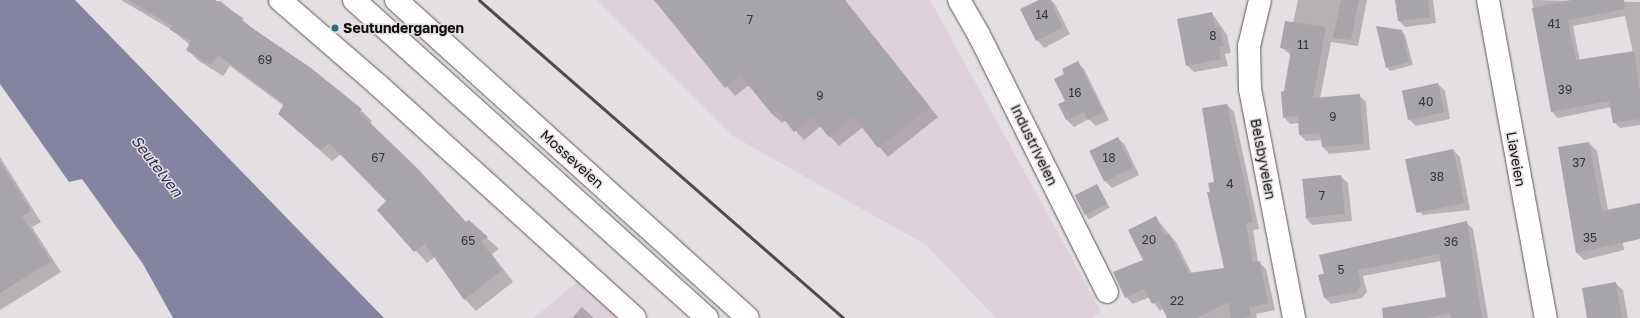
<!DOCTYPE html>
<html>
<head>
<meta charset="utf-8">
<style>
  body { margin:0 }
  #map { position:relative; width:1640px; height:318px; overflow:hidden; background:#e4dfe2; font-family:"Golos Text",sans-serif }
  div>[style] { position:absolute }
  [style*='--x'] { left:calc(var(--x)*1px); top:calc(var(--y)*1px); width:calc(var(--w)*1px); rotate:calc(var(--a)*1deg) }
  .built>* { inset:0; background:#ded1d9 }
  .water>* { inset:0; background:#8484a1 }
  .shadow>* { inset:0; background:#0003; transform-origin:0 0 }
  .building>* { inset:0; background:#a8a5aa; transform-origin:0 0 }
  .roads { filter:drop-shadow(0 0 1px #5d585b) drop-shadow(0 0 1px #5d585b) }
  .street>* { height:22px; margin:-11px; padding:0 11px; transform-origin:11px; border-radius:11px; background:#fff }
  .highway>* { height:22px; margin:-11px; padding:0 11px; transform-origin:11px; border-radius:11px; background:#fff }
  .rail>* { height:3px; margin:-1.5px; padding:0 1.5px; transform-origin:1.5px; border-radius:1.5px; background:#4f4c4e }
  .dots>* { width:11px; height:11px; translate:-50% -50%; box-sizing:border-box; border:2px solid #e4dfe2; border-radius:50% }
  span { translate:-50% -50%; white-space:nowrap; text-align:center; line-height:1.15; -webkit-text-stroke:3px #e4dfe2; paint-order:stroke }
  .number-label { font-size:12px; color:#363436 }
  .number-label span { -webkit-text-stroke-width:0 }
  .poi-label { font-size:14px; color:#100e0f; font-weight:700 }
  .left { translate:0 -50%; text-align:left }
  .street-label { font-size:14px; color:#100e0f }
  .water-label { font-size:15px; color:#2d2853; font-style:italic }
</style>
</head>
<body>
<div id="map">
  <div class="built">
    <i style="clip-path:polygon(597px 0,930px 0,1101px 311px,1092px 318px,996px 318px,926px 245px,733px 136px)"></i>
    <i style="clip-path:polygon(582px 278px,627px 318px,534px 318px)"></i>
  </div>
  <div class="water">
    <i style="clip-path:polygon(0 0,75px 0,384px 318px,173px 318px,143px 264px,82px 179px,69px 182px,0 84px)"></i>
  </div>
  <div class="shadow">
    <i style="clip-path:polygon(121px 0,221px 1px,254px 30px,361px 110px,372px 121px,370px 124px,429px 181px,466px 223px,468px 221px,499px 249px,492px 254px,513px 282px,476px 311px,465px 299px,435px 257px,427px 263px,379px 210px,387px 201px,341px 154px,332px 161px,279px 114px,284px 106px,230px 66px,223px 76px,199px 61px,187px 50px,190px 45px,172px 30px)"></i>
    <i style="clip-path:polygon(656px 0,845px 0,938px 117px,888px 157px,863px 127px,839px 146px,821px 126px,804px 140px,786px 120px,782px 123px,772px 114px,749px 85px,735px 96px)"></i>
    <i style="clip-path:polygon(1041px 0,1051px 0,1055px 4px,1070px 34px,1044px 48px,1037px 40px)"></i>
    <i style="clip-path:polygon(1298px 0,1367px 0,1358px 46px,1331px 42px,1320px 99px,1359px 95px,1366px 102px,1370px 150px,1329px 154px,1323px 147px,1322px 140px,1306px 141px,1300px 135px,1299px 123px,1290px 124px,1284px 117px,1291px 55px,1282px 48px,1293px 23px)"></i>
    <i style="clip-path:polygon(1396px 0,1433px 0,1436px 23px,1405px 27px,1399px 21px)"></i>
    <i style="clip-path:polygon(evenodd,1532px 0,1640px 2px,1640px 125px,1620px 128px,1614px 122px,1611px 107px,1558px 118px,1552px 112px,1532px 0,1625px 16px,1633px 53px,1580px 61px,1573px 26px,1625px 16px)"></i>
    <i style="clip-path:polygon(1212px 13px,1227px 35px,1231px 53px,1225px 54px,1228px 66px,1194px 72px,1187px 65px)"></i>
    <i style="clip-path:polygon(1401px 31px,1405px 35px,1413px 65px,1390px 71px,1387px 67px)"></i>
    <i style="clip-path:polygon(1077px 62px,1084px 69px,1109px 120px,1096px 126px,1089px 119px,1074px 127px,1067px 120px,1060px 104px,1066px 101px,1066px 75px)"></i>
    <i style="clip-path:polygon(1438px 84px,1445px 91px,1450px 119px,1416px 126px,1409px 119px)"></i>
    <i style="clip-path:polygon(1227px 105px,1234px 112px,1259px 229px,1253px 230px,1258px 262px,1266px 269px,1275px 310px,1256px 314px,1257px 318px,1168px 318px,1163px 309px,1160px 311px,1150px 297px,1133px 304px,1126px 297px,1144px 261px,1156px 218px,1176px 242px,1192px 274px,1225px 269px,1211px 193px,1215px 183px)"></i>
    <i style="clip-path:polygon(1118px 138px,1125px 145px,1139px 175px,1112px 188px,1105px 181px,1090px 151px)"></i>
    <i style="clip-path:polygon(1589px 143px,1597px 151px,1608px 210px,1640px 204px,1640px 233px,1622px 236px,1624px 250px,1584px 260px,1576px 252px)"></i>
    <i style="clip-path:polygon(1453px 150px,1460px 157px,1470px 210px,1423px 215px,1416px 207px)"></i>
    <i style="clip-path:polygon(0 157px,41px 222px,32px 227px,61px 272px,0 310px)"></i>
    <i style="clip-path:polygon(1340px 176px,1348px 183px,1352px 221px,1312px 225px,1305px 217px)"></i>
    <i style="left:1097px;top:185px;width:26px;height:24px;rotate:61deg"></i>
    <i style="clip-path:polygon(1467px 223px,1473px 229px,1488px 318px,1409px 318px,1448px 298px,1441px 261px,1363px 276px,1367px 292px,1362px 298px,1331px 304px,1325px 298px,1320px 275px)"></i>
    <i style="clip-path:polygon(1615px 283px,1623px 290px,1628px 318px,1588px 318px)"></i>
    <i style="clip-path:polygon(582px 307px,594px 318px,572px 318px)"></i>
  </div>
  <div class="building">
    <i style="clip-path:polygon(128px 0,215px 0,243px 18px,242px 21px,311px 68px,362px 109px,359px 112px,417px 168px,466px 222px,469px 220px,488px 237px,481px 241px,502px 270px,464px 300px,425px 244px,414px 252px,377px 210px,386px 201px,329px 143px,320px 150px,278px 114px,284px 104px,218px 55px,211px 65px,186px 50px,191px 41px,170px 30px,172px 26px)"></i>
    <i style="clip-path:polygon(654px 0,844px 0,930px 107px,878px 148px,854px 117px,829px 137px,812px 117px,794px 132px,777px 110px,772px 114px,740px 75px,725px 88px)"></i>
    <i style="clip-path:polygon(1039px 0,1050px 0,1063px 27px,1036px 41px,1020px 9px)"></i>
    <i style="clip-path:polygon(1341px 0,1359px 0,1351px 40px,1333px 38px)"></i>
    <i style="clip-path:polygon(1395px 0,1428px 0,1430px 17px,1398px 21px)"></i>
    <i style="clip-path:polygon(1571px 0,1624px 0,1625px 9px,1568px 20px,1576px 60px,1634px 51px,1640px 92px,1640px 119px,1613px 123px,1609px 101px,1551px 112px,1532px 8px)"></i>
    <i style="clip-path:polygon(1212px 12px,1215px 28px,1220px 27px,1224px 46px,1219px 47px,1221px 59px,1186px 66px,1177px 19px)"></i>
    <i style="clip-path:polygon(1285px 21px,1326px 27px,1313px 98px,1360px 94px,1364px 144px,1322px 147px,1320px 133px,1299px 135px,1298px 116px,1283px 118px,1281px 92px,1284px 91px,1291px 50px,1280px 48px)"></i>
    <i style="clip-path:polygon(1376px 26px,1402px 30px,1409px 62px,1386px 68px)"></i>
    <i style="clip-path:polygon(1078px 61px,1103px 112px,1088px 120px,1084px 112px,1066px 120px,1058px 104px,1065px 101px,1054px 79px,1064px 74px,1062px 69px)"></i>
    <i style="left:1438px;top:83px;width:30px;height:37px;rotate:78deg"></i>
    <i style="clip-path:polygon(1227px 104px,1253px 222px,1246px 224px,1253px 262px,1260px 261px,1268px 303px,1249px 307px,1251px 316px,1241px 318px,1231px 318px,1228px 302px,1197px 318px,1167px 318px,1159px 301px,1152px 304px,1144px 289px,1125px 298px,1113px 272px,1143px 260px,1128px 230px,1156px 216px,1165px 235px,1169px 234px,1189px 273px,1224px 268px,1207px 192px,1210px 192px,1208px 183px,1214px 182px,1202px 108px)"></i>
    <i style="left:1118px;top:137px;width:34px;height:32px;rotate:64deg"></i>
    <i style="clip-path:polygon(1589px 142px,1602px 211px,1640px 203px,1640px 239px,1576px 253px,1558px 147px)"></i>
    <i style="left:1453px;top:149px;width:55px;height:49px;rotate:78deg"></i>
    <i style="clip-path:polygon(0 162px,31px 211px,22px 216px,51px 261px,0 293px)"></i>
    <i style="left:1341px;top:175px;width:39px;height:39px;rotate:84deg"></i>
    <i style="left:1097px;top:184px;width:22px;height:25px;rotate:63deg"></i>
    <i style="clip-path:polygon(1467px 221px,1482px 318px,1451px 318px,1450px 313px,1427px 318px,1383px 318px,1382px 308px,1446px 297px,1439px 254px,1358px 270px,1361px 286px,1356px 292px,1324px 298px,1318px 275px,1324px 274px,1319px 255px)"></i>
    <i style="clip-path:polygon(1616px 282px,1622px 318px,1587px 318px,1582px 288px)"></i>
  </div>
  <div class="roads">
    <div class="street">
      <i style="--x:280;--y:0;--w:128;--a:40.9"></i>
      <i style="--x:377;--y:84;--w:348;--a:42.2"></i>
      <i style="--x:959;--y:0;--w:40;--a:60.3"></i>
      <i style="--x:979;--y:35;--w:287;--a:63.5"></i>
      <i style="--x:1260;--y:0;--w:47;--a:103.4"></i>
      <i style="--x:1249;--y:46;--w:43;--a:88.7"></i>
      <i style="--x:1250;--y:89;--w:233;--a:79.1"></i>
      <i style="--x:1488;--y:0;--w:323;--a:79.7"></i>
    </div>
    <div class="highway">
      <i style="--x:354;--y:0;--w:475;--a:42"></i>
      <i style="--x:396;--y:0;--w:474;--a:42.1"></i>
    </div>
  </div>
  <div class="rail">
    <i style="--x:479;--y:0;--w:483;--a:41.1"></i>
  </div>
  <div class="dots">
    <i style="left:335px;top:28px;background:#266f78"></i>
  </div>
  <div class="number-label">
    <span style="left:1042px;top:15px">14</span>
    <span style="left:750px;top:20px">7</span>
    <span style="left:1554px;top:24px">41</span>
    <span style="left:1213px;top:36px">8</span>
    <span style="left:1303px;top:45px">11</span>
    <span style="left:265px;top:60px">69</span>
    <span style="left:1565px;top:90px">39</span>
    <span style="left:1075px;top:93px">16</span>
    <span style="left:820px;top:96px">9</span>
    <span style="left:1426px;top:102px">40</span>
    <span style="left:1333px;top:117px">9</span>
    <span style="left:378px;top:158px">67</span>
    <span style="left:1109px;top:158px">18</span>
    <span style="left:1579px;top:163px">37</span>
    <span style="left:1437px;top:177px">38</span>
    <span style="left:1230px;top:184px">4</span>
    <span style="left:1322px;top:196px">7</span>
    <span style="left:1590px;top:238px">35</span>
    <span style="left:1149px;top:240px">20</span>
    <span style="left:468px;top:241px">65</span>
    <span style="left:1451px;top:242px">36</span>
    <span style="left:1341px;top:270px">5</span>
    <span style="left:1177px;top:301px">22</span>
  </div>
  <div class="poi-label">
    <span class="left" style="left:343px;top:28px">Seutundergangen</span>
  </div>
  <div class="street-label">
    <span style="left:1034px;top:145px;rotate:64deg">Industriveien</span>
    <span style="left:572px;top:159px;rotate:42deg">Mosseveien</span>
    <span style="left:1263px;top:159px;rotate:79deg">Belsbyveien</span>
    <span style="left:1516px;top:159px;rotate:80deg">Liaveien</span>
  </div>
  <div class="water-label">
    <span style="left:157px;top:166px;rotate:52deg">Seutelven</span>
  </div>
</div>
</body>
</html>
